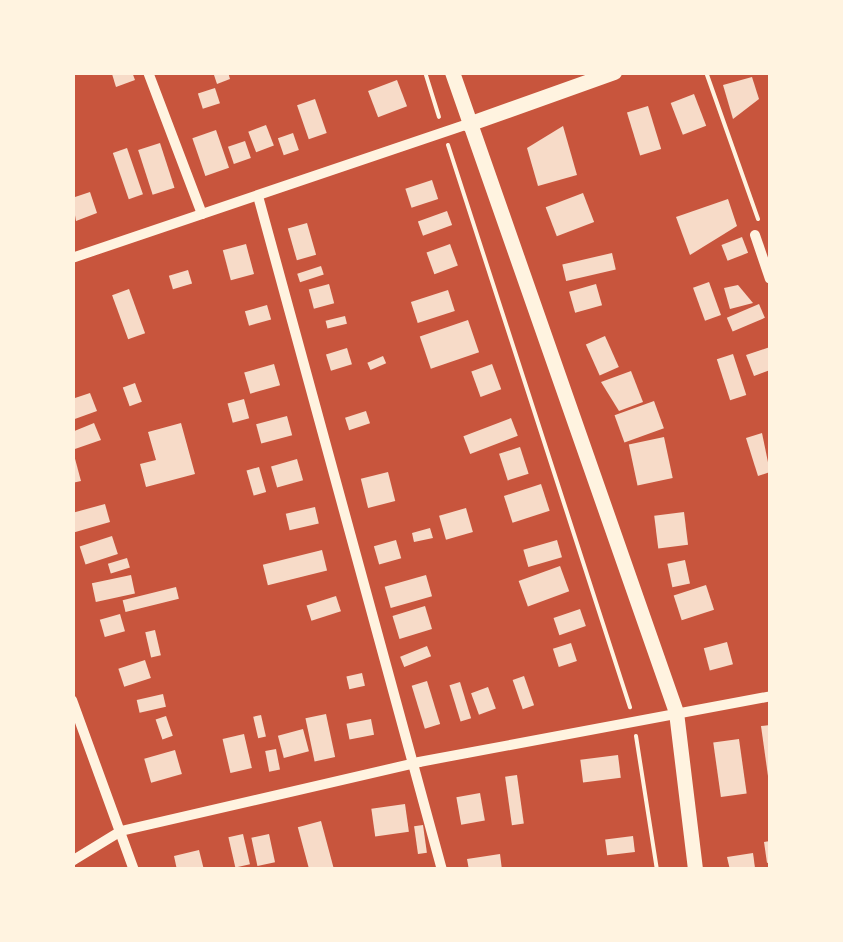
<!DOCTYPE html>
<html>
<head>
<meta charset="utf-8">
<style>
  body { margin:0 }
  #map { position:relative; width:843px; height:942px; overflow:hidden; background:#c8553d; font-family:"PT Sans Narrow",sans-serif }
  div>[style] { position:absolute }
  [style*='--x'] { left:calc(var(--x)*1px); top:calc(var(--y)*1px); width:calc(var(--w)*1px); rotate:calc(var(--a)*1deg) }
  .building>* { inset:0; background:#f7dbc8; transform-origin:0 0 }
  .path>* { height:4px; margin:-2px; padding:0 2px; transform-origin:2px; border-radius:2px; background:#fff3e0 }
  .minor>* { height:10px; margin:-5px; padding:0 5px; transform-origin:5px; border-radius:5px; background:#fff3e0 }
  .tertiary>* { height:15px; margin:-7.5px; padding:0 7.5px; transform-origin:7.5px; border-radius:7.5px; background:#fff3e0 }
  span { translate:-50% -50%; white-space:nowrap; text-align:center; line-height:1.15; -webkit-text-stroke:8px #fff3e0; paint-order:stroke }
  .frame { position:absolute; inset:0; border:75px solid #fff3e0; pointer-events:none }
</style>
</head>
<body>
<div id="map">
  <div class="building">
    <i style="clip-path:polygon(132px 72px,135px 80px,116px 87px,112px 74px)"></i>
    <i style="clip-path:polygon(213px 72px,228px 72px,230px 79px,217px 84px)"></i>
    <i style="clip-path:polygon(752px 77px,759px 99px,733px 119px,723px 85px)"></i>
    <i style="left:397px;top:80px;width:28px;height:31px;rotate:69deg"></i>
    <i style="left:215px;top:88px;width:16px;height:18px;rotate:72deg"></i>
    <i style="left:694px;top:94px;width:34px;height:25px;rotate:69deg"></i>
    <i style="left:315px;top:99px;width:36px;height:19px;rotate:71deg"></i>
    <i style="left:648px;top:106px;width:45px;height:22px;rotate:73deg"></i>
    <i style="left:266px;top:125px;width:22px;height:19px;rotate:69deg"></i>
    <i style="clip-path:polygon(563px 126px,577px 175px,538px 186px,527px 148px)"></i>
    <i style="left:216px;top:130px;width:40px;height:25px;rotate:71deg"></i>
    <i style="left:293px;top:133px;width:18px;height:16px;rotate:71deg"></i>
    <i style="left:245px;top:141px;width:18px;height:18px;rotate:71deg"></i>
    <i style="left:160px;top:143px;width:47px;height:23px;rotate:72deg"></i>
    <i style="left:127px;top:148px;width:49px;height:15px;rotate:71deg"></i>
    <i style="left:432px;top:180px;width:20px;height:28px;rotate:72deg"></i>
    <i style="clip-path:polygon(90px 192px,97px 213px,76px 221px,72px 198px)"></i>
    <i style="left:583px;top:193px;width:31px;height:40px;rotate:69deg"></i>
    <i style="clip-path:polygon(728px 199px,737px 226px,690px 255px,676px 217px)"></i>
    <i style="left:447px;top:211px;width:15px;height:31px;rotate:70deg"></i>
    <i style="left:307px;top:223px;width:33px;height:20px;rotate:74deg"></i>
    <i style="left:742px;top:237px;width:17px;height:22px;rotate:69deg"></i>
    <i style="left:246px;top:244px;width:31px;height:24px;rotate:75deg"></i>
    <i style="left:450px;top:244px;width:23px;height:25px;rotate:70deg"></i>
    <i style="left:612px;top:253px;width:17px;height:51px;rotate:77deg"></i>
    <i style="left:321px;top:266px;width:9px;height:25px;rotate:72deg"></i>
    <i style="left:188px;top:270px;width:14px;height:20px;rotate:73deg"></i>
    <i style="left:709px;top:282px;width:35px;height:17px;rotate:70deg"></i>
    <i style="left:329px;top:284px;width:20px;height:21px;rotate:75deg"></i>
    <i style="left:596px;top:284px;width:22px;height:28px;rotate:74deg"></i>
    <i style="clip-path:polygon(738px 285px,753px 303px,730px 309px,724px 288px)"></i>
    <i style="left:129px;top:289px;width:47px;height:18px;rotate:70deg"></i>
    <i style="left:448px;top:290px;width:22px;height:39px;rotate:72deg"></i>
    <i style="left:759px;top:304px;width:15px;height:35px;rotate:67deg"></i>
    <i style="left:267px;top:305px;width:15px;height:23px;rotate:74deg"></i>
    <i style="left:345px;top:316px;width:8px;height:20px;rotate:76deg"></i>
    <i style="left:468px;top:320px;width:34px;height:51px;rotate:71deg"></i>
    <i style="left:605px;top:336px;width:34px;height:21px;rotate:66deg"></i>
    <i style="clip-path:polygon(770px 347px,770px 370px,754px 376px,746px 355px)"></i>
    <i style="left:347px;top:348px;width:17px;height:22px;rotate:73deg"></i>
    <i style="left:733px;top:354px;width:43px;height:17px;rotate:72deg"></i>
    <i style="left:383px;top:356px;width:8px;height:17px;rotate:67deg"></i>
    <i style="left:274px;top:364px;width:22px;height:31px;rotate:74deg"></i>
    <i style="left:492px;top:364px;width:27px;height:22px;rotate:70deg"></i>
    <i style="clip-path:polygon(631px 371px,643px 402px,619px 411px,601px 382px)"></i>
    <i style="left:135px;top:383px;width:20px;height:13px;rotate:70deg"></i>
    <i style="clip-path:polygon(90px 393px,97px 411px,72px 420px,72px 399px)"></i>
    <i style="left:244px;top:399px;width:20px;height:17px;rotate:75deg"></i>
    <i style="left:654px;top:401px;width:29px;height:42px;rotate:70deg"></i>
    <i style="left:366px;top:411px;width:13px;height:22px;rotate:72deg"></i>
    <i style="left:287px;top:416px;width:20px;height:32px;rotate:75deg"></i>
    <i style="left:511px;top:418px;width:19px;height:51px;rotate:69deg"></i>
    <i style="clip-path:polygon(94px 423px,101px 440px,72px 450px,72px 432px)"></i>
    <i style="clip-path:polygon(181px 423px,195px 474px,146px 487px,140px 464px,156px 460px,148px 432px)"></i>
    <i style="clip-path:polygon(762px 433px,770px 472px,758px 476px,746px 438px)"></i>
    <i style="left:664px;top:437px;width:42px;height:36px;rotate:78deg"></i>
    <i style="left:520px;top:447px;width:28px;height:22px;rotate:72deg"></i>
    <i style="clip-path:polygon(74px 455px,81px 481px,72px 483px,72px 456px)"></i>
    <i style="left:297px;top:459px;width:22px;height:27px;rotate:74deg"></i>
    <i style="left:259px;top:467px;width:26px;height:13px;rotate:74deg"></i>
    <i style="left:388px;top:472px;width:30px;height:28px;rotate:76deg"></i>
    <i style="left:541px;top:484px;width:28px;height:39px;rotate:72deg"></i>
    <i style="clip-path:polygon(105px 504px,110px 522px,72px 533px,72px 513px)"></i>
    <i style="left:315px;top:507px;width:17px;height:30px;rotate:77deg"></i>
    <i style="left:466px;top:508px;width:25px;height:28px;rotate:74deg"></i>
    <i style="left:684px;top:512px;width:33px;height:30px;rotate:83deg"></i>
    <i style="clip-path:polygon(430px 528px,433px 538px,414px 542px,412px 533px)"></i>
    <i style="left:112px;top:536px;width:19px;height:34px;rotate:72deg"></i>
    <i style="left:396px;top:540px;width:19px;height:23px;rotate:74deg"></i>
    <i style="left:557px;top:540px;width:18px;height:35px;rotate:74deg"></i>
    <i style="left:322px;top:550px;width:21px;height:61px;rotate:76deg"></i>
    <i style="left:127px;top:558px;width:10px;height:20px;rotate:73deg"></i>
    <i style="left:685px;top:560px;width:24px;height:18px;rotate:78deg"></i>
    <i style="left:560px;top:566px;width:27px;height:44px;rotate:70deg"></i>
    <i style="left:131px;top:575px;width:19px;height:40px;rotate:78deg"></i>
    <i style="left:426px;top:575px;width:22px;height:43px;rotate:74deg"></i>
    <i style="left:706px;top:585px;width:26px;height:34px;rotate:72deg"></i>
    <i style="left:176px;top:587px;width:12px;height:55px;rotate:76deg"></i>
    <i style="left:336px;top:596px;width:16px;height:31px;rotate:72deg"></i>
    <i style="left:425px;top:606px;width:24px;height:34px;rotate:73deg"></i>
    <i style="left:580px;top:609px;width:18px;height:28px;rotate:71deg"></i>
    <i style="left:120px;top:614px;width:18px;height:21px;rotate:74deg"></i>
    <i style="left:155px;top:630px;width:26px;height:10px;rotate:77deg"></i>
    <i style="left:727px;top:642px;width:23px;height:24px;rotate:75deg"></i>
    <i style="left:571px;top:643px;width:19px;height:19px;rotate:72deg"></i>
    <i style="left:427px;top:646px;width:11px;height:29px;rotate:68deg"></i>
    <i style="left:145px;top:660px;width:19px;height:28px;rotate:72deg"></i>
    <i style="left:362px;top:673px;width:13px;height:16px;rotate:77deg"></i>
    <i style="left:524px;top:676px;width:31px;height:12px;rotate:71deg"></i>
    <i style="left:427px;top:681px;width:45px;height:16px;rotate:73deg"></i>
    <i style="left:460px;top:682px;width:38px;height:11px;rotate:73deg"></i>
    <i style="left:488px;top:687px;width:23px;height:18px;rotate:70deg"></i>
    <i style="left:163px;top:694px;width:13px;height:27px;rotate:77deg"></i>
    <i style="left:326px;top:714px;width:44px;height:21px;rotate:78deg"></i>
    <i style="left:261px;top:715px;width:22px;height:8px;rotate:77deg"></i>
    <i style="left:166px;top:716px;width:21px;height:11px;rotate:71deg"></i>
    <i style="left:371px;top:719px;width:16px;height:25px;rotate:79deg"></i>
    <i style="clip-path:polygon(770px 725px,770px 776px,768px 776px,761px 726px)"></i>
    <i style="left:303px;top:729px;width:23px;height:26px;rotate:75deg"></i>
    <i style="left:244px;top:734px;width:35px;height:22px;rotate:77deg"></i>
    <i style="left:739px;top:739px;width:55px;height:26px;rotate:82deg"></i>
    <i style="left:276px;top:749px;width:21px;height:11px;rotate:79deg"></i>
    <i style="left:175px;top:750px;width:25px;height:32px;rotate:74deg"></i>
    <i style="left:618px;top:755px;width:23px;height:38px;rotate:83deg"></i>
    <i style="left:517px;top:775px;width:49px;height:12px;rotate:82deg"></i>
    <i style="left:480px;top:793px;width:28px;height:24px;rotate:80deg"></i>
    <i style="left:405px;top:804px;width:28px;height:34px;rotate:82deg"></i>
    <i style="left:321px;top:821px;width:48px;height:24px;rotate:75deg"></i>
    <i style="left:423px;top:825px;width:28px;height:9px;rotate:82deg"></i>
    <i style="left:243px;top:834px;width:31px;height:15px;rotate:77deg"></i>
    <i style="left:269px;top:834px;width:29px;height:18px;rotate:78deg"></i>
    <i style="left:633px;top:836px;width:16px;height:28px;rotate:83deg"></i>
    <i style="clip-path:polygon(770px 841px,770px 862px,767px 863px,764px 842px)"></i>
    <i style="clip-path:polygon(199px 850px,204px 870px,177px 870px,174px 856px)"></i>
    <i style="clip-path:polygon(753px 853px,755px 868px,730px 870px,727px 857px)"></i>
    <i style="clip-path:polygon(500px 854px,502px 870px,469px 870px,467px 859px)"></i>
  </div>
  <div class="path">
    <i style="--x:425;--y:72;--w:47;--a:72.7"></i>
    <i style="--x:706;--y:72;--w:156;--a:70.5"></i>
    <i style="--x:448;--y:145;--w:591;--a:72.06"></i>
    <i style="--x:636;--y:736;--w:136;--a:81.1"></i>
  </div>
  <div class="minor">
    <i style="--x:148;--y:72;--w:152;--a:69.2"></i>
    <i style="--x:258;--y:196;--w:699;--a:74.73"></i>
    <i style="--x:755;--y:235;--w:46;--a:71.2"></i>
    <i style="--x:72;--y:258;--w:418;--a:-18.7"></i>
    <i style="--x:72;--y:700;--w:181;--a:70"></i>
    <i style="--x:72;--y:861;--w:57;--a:-31.5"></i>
    <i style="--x:121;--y:831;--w:306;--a:-13"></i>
    <i style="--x:419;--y:762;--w:357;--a:-10.6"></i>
  </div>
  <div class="tertiary">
    <i style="--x:452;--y:72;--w:678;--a:70.71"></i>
    <i style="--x:676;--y:712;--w:159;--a:83.1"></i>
    <i style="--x:468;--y:124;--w:155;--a:-19.6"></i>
  </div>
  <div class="frame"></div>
</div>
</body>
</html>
